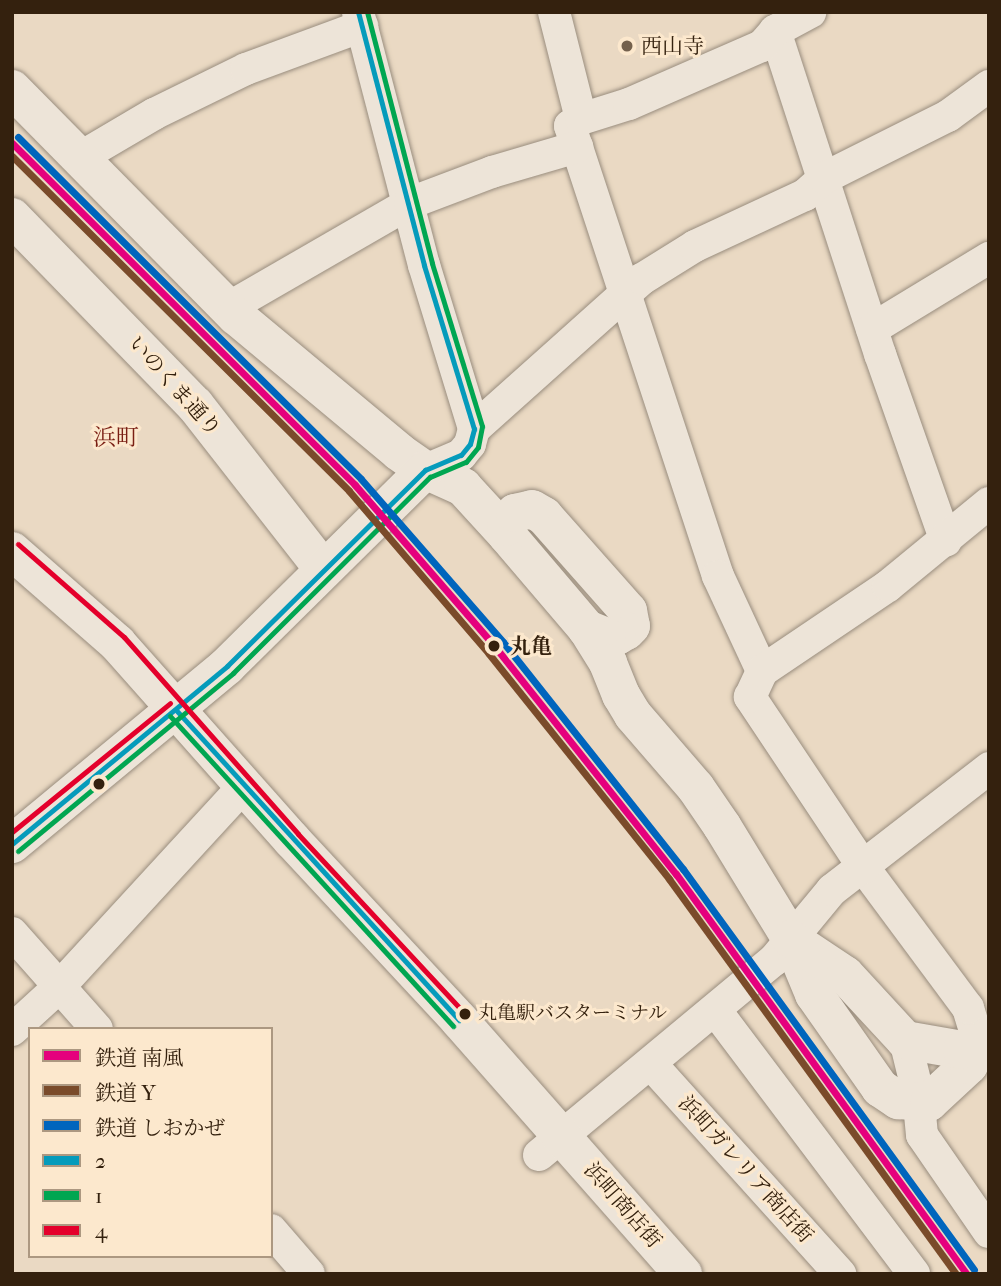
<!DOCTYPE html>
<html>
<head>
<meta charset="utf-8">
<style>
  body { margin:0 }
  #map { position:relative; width:1001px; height:1286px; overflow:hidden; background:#ead9c3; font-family:"IM FELL French Canon","Noto Serif JP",serif }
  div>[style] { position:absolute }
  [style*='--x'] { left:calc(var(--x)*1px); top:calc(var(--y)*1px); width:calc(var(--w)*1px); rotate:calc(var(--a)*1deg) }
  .roads { filter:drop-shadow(0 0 2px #998d7e) drop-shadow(0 0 2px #998d7e) }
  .minor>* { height:32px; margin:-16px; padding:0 16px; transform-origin:16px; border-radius:16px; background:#ede4d8 }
  .tertiary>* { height:38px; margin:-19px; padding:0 19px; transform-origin:19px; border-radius:19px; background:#ede4d8 }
  .secondary>* { height:38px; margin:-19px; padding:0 19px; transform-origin:19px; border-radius:19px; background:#ede4d8 }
  .bus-1>* { height:5px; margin:-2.5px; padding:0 2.5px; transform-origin:2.5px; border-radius:2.5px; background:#059bbb }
  .bus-2>* { height:5px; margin:-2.5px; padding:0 2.5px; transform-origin:2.5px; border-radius:2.5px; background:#00a651 }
  .bus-3>* { height:5px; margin:-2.5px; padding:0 2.5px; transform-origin:2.5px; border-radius:2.5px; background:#e4002b }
  .rail-1>* { height:7px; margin:-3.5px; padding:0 3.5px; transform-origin:3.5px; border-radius:3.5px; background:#e5007d }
  .rail-2>* { height:7px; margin:-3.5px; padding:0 3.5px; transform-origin:3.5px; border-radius:3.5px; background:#7a4b2a }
  .rail-3>* { height:7px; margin:-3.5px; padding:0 3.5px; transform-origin:3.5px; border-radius:3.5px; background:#0065bd }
  .dots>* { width:19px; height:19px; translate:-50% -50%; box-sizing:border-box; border:4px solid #fce8cd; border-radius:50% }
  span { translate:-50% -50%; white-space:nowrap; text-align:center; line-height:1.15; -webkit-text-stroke:6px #fce8cd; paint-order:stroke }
  .bus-label { font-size:19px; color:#34210e }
  .left { translate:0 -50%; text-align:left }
  .poi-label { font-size:21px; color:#34210e }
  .street-label { font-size:21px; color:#34210e }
  .stop-label { font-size:21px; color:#34210e; font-weight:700 }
  .neighbourhood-label { font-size:23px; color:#7a1f14 }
  .frame { position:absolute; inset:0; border:14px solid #34210e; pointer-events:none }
  .legend { position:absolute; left:28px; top:1027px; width:245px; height:231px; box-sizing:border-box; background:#fce8cd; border:2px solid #ac9881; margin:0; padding:9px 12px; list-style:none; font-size:21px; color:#34210e }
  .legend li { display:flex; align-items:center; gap:14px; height:35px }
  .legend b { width:35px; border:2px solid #ac9881 }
</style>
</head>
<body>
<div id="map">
  <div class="roads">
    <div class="minor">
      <i style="--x:358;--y:12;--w:261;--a:75.4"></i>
      <i style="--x:424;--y:265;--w:171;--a:73"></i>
      <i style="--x:474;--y:429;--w:16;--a:105"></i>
      <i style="--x:470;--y:444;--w:14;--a:129"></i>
      <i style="--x:461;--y:455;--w:39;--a:157"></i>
      <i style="--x:554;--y:12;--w:110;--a:75.8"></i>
      <i style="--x:581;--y:119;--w:13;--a:148"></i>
      <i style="--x:570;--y:126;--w:474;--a:71.8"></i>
      <i style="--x:718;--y:576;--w:105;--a:65.1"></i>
      <i style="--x:775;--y:31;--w:340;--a:72"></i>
      <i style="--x:880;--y:354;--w:198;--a:70.6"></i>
      <i style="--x:581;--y:119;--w:50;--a:-17.4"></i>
      <i style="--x:629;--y:104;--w:145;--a:-23.6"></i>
      <i style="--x:762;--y:46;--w:20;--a:-49"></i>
      <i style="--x:775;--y:31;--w:40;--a:-28"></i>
      <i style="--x:81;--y:157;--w:85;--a:-30.5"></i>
      <i style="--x:154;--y:114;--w:102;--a:-26.1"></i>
      <i style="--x:246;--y:69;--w:124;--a:-20.3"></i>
      <i style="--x:228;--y:308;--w:210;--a:-30"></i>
      <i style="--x:410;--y:203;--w:88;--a:-20.7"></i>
      <i style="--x:492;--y:172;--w:89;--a:-16.4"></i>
      <i style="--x:872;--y:329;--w:137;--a:-31.3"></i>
      <i style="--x:474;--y:429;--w:225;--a:-41.8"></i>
      <i style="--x:642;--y:279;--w:62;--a:-31.9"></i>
      <i style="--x:695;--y:246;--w:121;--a:-24.9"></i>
      <i style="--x:805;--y:195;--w:25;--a:-42"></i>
      <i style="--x:824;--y:178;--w:139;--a:-26.6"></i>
      <i style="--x:948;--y:116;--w:51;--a:-36.2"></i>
      <i style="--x:12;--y:933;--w:128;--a:48.5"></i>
      <i style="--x:716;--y:1011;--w:329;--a:53"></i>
      <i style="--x:12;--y:1030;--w:65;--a:-42.5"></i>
      <i style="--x:60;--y:986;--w:272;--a:-47.4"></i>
      <i style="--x:905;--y:1040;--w:55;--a:76.2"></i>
      <i style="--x:918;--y:1093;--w:42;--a:84.6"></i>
      <i style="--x:922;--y:1135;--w:118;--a:55.4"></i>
      <i style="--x:979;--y:1044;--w:38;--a:-107"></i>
      <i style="--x:968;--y:1008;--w:174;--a:-126.6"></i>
      <i style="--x:864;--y:868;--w:206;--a:-123.7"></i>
      <i style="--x:750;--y:697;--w:29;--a:-65"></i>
      <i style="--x:762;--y:671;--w:152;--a:-34"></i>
      <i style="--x:888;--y:586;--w:131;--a:-39.4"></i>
      <i style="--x:651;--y:1064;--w:283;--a:48"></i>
      <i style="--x:539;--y:1155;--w:305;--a:-39.7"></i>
      <i style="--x:774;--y:960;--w:91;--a:-50.4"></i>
      <i style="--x:832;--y:890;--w:199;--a:-37.8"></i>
      <i style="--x:271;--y:1230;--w:58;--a:49.2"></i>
    </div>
    <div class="tertiary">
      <i style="--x:12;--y:89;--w:319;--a:45.4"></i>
      <i style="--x:236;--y:316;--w:212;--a:39.8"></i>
      <i style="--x:399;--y:452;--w:32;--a:35"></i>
      <i style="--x:425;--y:470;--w:42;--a:24.1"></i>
      <i style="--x:463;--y:487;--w:65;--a:47.5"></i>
      <i style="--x:12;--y:217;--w:262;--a:45.8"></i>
      <i style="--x:195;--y:405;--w:208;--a:52"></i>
      <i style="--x:532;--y:509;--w:14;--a:30"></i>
      <i style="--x:544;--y:516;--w:127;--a:48.5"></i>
      <i style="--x:628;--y:611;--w:15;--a:79"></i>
      <i style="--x:631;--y:626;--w:7;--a:135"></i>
      <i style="--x:626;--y:631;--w:10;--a:151"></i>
      <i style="--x:617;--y:636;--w:10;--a:174"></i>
      <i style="--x:607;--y:637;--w:22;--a:-158"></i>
      <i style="--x:587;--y:629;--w:123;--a:-130.4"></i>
      <i style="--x:507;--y:535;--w:8;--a:-97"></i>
      <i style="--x:506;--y:527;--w:17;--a:-57"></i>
      <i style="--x:515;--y:513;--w:17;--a:-13"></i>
      <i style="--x:12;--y:551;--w:140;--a:41.2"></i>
      <i style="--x:117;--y:643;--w:264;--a:48.4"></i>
      <i style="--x:292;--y:840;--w:246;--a:47.1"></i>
      <i style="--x:459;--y:1020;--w:339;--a:48.6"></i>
      <i style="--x:587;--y:629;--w:40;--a:58"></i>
      <i style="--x:608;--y:663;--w:35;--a:68"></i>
      <i style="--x:621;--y:695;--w:23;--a:59"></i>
      <i style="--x:633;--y:715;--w:96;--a:49.2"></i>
      <i style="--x:696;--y:788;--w:46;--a:55.6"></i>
      <i style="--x:722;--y:826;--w:132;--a:58.6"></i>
      <i style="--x:791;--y:939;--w:60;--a:67.3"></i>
      <i style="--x:814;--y:994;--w:115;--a:54.9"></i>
      <i style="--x:880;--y:1088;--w:22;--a:34"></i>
      <i style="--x:898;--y:1100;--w:31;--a:4"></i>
      <i style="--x:929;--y:1102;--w:54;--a:-42.8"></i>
      <i style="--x:969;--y:1065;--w:23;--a:-65"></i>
      <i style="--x:791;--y:939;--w:65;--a:33.7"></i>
      <i style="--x:845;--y:975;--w:88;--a:47.3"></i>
      <i style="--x:905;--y:1040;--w:58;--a:10"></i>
      <i style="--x:962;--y:1050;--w:29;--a:-22"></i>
    </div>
    <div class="secondary">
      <i style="--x:12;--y:844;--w:279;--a:-39.6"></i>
      <i style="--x:227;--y:666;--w:279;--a:-44.7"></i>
    </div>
  </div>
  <div class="bus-1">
    <i style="--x:176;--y:710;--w:420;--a:47.6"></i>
    <i style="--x:12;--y:844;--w:279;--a:-39.6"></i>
    <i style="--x:227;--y:666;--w:279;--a:-44.7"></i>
    <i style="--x:425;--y:470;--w:39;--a:-23"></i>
    <i style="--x:461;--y:455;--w:14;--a:-51"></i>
    <i style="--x:470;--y:444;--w:16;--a:-75"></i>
    <i style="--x:474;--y:429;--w:171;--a:-107"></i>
    <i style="--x:424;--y:265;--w:261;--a:-104.6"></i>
  </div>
  <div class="bus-2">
    <i style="--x:170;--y:716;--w:420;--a:47.6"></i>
    <i style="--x:18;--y:851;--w:279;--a:-39.6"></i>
    <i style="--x:233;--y:673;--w:278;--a:-44.9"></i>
    <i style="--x:430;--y:477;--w:39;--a:-23"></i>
    <i style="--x:466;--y:462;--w:19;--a:-51"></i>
    <i style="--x:478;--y:447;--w:21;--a:-79"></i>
    <i style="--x:482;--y:426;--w:170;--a:-107.1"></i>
    <i style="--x:432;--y:263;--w:259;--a:-104.5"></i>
  </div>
  <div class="bus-3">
    <i style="--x:18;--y:544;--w:141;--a:41.3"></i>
    <i style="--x:124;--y:637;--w:263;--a:48.5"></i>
    <i style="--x:298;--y:834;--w:246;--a:47.1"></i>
    <i style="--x:12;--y:832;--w:204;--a:-39.2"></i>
  </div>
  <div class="rail-1">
    <i style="--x:12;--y:143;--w:484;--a:44.9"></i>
    <i style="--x:355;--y:485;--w:216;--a:49.1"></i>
    <i style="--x:496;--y:648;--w:289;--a:51.5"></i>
    <i style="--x:676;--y:874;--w:495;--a:54"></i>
  </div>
  <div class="rail-2">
    <i style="--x:12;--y:156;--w:475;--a:44.8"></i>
    <i style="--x:349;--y:491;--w:215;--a:49.3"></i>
    <i style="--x:489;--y:654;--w:288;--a:51.3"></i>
    <i style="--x:669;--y:879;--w:488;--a:54"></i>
  </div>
  <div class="rail-3">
    <i style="--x:18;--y:137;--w:484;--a:44.9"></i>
    <i style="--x:361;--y:479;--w:216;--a:48.9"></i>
    <i style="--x:503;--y:642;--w:290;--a:51.6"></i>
    <i style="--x:683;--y:869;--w:495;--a:54"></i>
  </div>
  <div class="dots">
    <i style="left:627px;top:46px;background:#74614d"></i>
    <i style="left:494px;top:646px;background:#34210e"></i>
    <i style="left:99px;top:784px;background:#34210e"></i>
    <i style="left:465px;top:1014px;background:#34210e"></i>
  </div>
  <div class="bus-label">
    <span class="left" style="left:478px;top:1014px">丸亀駅バスターミナル</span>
  </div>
  <div class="poi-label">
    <span class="left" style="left:641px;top:46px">西山寺</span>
  </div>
  <div class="street-label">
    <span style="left:175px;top:386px;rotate:48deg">いのくま通り</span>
    <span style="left:746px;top:1169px;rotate:48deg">浜町ガレリア商店街</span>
    <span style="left:623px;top:1205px;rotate:49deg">浜町商店街</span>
  </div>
  <div class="stop-label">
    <span class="left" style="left:510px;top:646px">丸亀</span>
  </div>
  <div class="neighbourhood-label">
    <span style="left:116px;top:438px">浜町</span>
  </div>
  <div class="frame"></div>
  <ul class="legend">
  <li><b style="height:9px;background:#e5007d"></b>鉄道 南風</li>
  <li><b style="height:9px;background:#7a4b2a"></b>鉄道 Y</li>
  <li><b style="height:9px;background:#0065bd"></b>鉄道 しおかぜ</li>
  <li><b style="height:9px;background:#059bbb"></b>2</li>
  <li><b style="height:9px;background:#00a651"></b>1</li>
  <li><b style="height:9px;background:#e4002b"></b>4</li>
  </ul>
</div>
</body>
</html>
